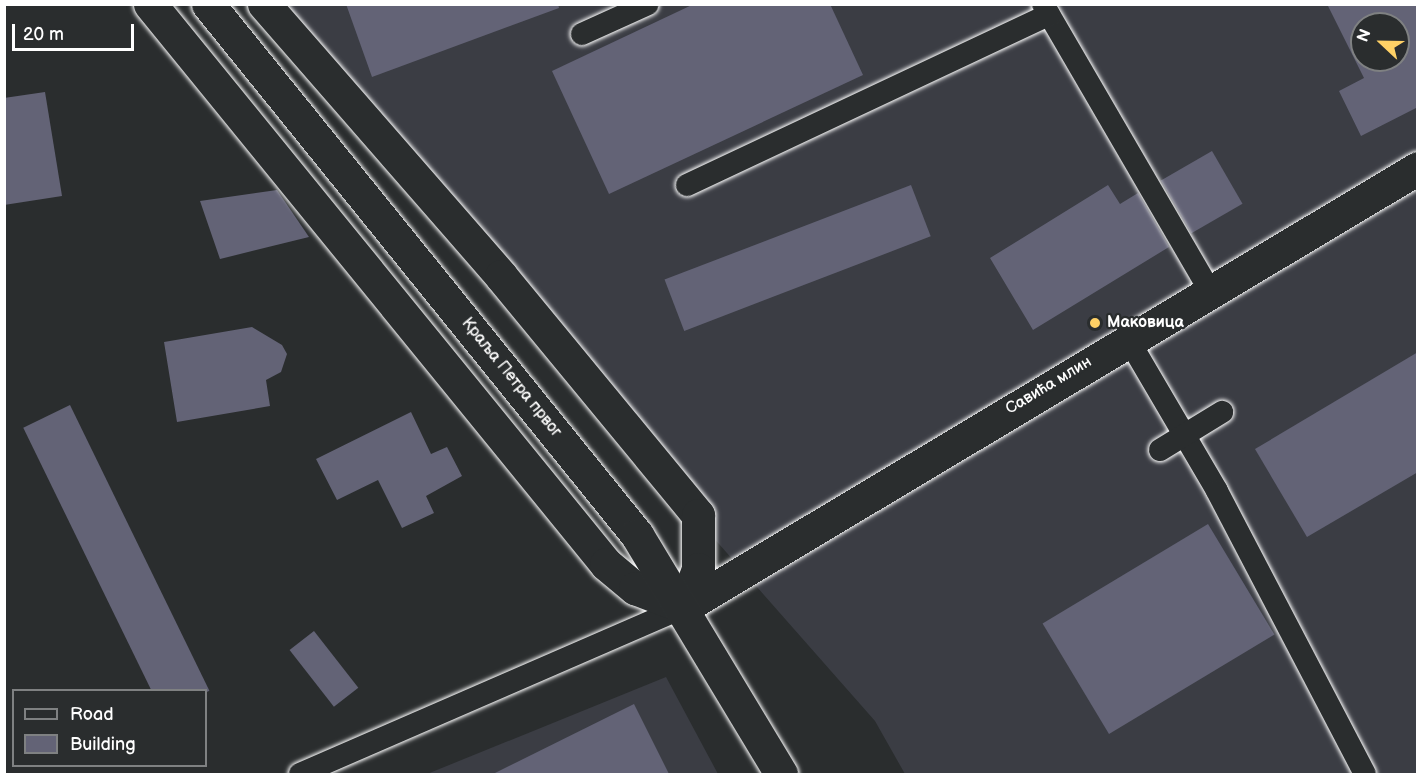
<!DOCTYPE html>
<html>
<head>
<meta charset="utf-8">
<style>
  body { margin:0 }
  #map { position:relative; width:1422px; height:779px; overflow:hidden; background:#2a2d2e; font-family:"Balsamiq Sans",sans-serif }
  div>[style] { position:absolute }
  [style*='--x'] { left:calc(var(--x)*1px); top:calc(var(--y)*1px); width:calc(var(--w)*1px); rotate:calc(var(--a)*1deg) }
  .built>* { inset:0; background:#3b3d44 }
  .building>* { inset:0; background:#636376; transform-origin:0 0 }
  .roads { filter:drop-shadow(0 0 2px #fff) drop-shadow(0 0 2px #fff) }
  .lane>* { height:22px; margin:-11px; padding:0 11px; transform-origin:11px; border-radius:11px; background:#2a2d2e }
  .street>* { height:33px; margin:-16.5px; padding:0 16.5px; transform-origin:16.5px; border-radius:16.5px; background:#2a2d2e }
  .secondary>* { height:33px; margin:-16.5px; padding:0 16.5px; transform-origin:16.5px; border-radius:16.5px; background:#2a2d2e }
  .dots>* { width:16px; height:16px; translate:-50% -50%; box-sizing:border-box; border:3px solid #2a2d2e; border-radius:50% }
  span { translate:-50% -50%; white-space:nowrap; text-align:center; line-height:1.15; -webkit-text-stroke:4.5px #2a2d2e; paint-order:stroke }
  .poi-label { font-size:16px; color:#fff; font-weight:700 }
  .left { translate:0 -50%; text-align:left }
  .street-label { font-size:16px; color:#fff }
  .frame { position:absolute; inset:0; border:6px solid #fff; pointer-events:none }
  .legend { position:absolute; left:12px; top:689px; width:195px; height:78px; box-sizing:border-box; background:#2a2d2e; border:2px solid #7f8182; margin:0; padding:8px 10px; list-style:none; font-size:18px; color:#fff }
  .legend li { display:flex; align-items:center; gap:12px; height:30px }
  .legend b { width:30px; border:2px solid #7f8182 }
  .north { position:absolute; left:1350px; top:12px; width:60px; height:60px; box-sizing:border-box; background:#2a2d2e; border:2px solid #7f8182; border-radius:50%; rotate:292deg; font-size:16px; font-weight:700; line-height:24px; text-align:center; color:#fff }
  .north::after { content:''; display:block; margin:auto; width:21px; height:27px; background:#ffd166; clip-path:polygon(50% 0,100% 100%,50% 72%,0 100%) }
  .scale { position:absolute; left:12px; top:24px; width:122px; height:27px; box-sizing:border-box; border:3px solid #fff; border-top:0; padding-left:8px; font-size:18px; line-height:21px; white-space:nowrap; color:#fff; -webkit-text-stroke:4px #2a2d2e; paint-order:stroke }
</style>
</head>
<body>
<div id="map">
  <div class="built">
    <i style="clip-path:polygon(evenodd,252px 5px,1417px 5px,1417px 774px,905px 774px,875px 721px,369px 147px,252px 5px,1362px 24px,1398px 24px,1398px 60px,1362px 60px,1362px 24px)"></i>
    <i style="clip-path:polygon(666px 677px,718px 774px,427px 774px)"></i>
  </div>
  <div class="building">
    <i style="clip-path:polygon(346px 4px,558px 4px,559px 8px,372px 77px)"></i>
    <i style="clip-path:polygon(694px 4px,830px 4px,863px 75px,609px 194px,552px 71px)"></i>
    <i style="clip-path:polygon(evenodd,1327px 4px,1418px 4px,1418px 107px,1361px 136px,1339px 91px,1364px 78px,1327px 4px,1362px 24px,1398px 24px,1398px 60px,1362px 60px,1362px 24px)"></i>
    <i style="clip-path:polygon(45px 92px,62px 196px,4px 205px,4px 98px)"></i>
    <i style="left:1212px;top:151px;width:61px;height:59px;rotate:60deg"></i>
    <i style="left:911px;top:185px;width:55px;height:264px;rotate:69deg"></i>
    <i style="clip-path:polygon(1108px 185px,1120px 204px,1138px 193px,1169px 247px,1033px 330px,990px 258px)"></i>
    <i style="clip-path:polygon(277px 190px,309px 237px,220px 259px,200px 201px)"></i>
    <i style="clip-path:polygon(252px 327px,282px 345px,287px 354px,281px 372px,266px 380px,270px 406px,177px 422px,164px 342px)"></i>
    <i style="clip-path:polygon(1418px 352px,1418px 472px,1307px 537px,1255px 449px)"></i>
    <i style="left:70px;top:405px;width:318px;height:52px;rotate:64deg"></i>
    <i style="clip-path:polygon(411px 412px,431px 454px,447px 447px,462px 476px,426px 496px,434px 513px,402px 528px,378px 480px,337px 500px,316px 459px)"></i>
    <i style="left:1208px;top:524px;width:129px;height:193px;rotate:59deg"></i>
    <i style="left:314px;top:631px;width:72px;height:31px;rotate:52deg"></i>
    <i style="clip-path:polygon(634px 704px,669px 774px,493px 774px)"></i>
  </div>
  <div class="roads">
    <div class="lane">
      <i style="--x:1043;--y:4;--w:330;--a:59.8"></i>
      <i style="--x:582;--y:34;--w:72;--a:-24.4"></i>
      <i style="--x:687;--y:185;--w:400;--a:-25.2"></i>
      <i style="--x:1128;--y:339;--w:176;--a:59.6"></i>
      <i style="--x:1217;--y:491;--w:319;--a:62.4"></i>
      <i style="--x:1160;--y:450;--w:73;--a:-31.5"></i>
      <i style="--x:300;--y:774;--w:419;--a:-23.5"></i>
    </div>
    <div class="street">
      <i style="--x:150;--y:4;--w:722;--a:50.84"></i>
      <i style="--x:606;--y:564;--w:38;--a:40"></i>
      <i style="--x:635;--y:588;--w:53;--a:21.2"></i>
      <i style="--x:264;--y:4;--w:361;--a:48.9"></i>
      <i style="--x:501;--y:276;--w:310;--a:50.5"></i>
      <i style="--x:698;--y:515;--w:54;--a:90"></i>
      <i style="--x:698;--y:569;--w:40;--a:110.2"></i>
      <i style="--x:684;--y:607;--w:855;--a:-30.88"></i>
    </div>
    <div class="secondary">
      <i style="--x:208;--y:4;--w:683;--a:51.06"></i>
      <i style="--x:637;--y:535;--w:279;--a:58.9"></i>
    </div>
  </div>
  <div class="dots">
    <i style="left:1095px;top:323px;background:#ffd166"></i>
  </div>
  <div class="poi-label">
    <span class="left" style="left:1107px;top:323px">Маковица</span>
  </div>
  <div class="street-label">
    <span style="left:511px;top:378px;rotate:51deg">Краља Петра првог</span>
    <span style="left:1049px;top:386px;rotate:-31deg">Савића млин</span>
  </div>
  <div class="frame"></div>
  <ul class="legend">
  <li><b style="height:8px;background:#2a2d2e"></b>Road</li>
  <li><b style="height:16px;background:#636376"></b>Building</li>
  </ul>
  <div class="north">N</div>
  <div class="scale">20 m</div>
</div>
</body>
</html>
